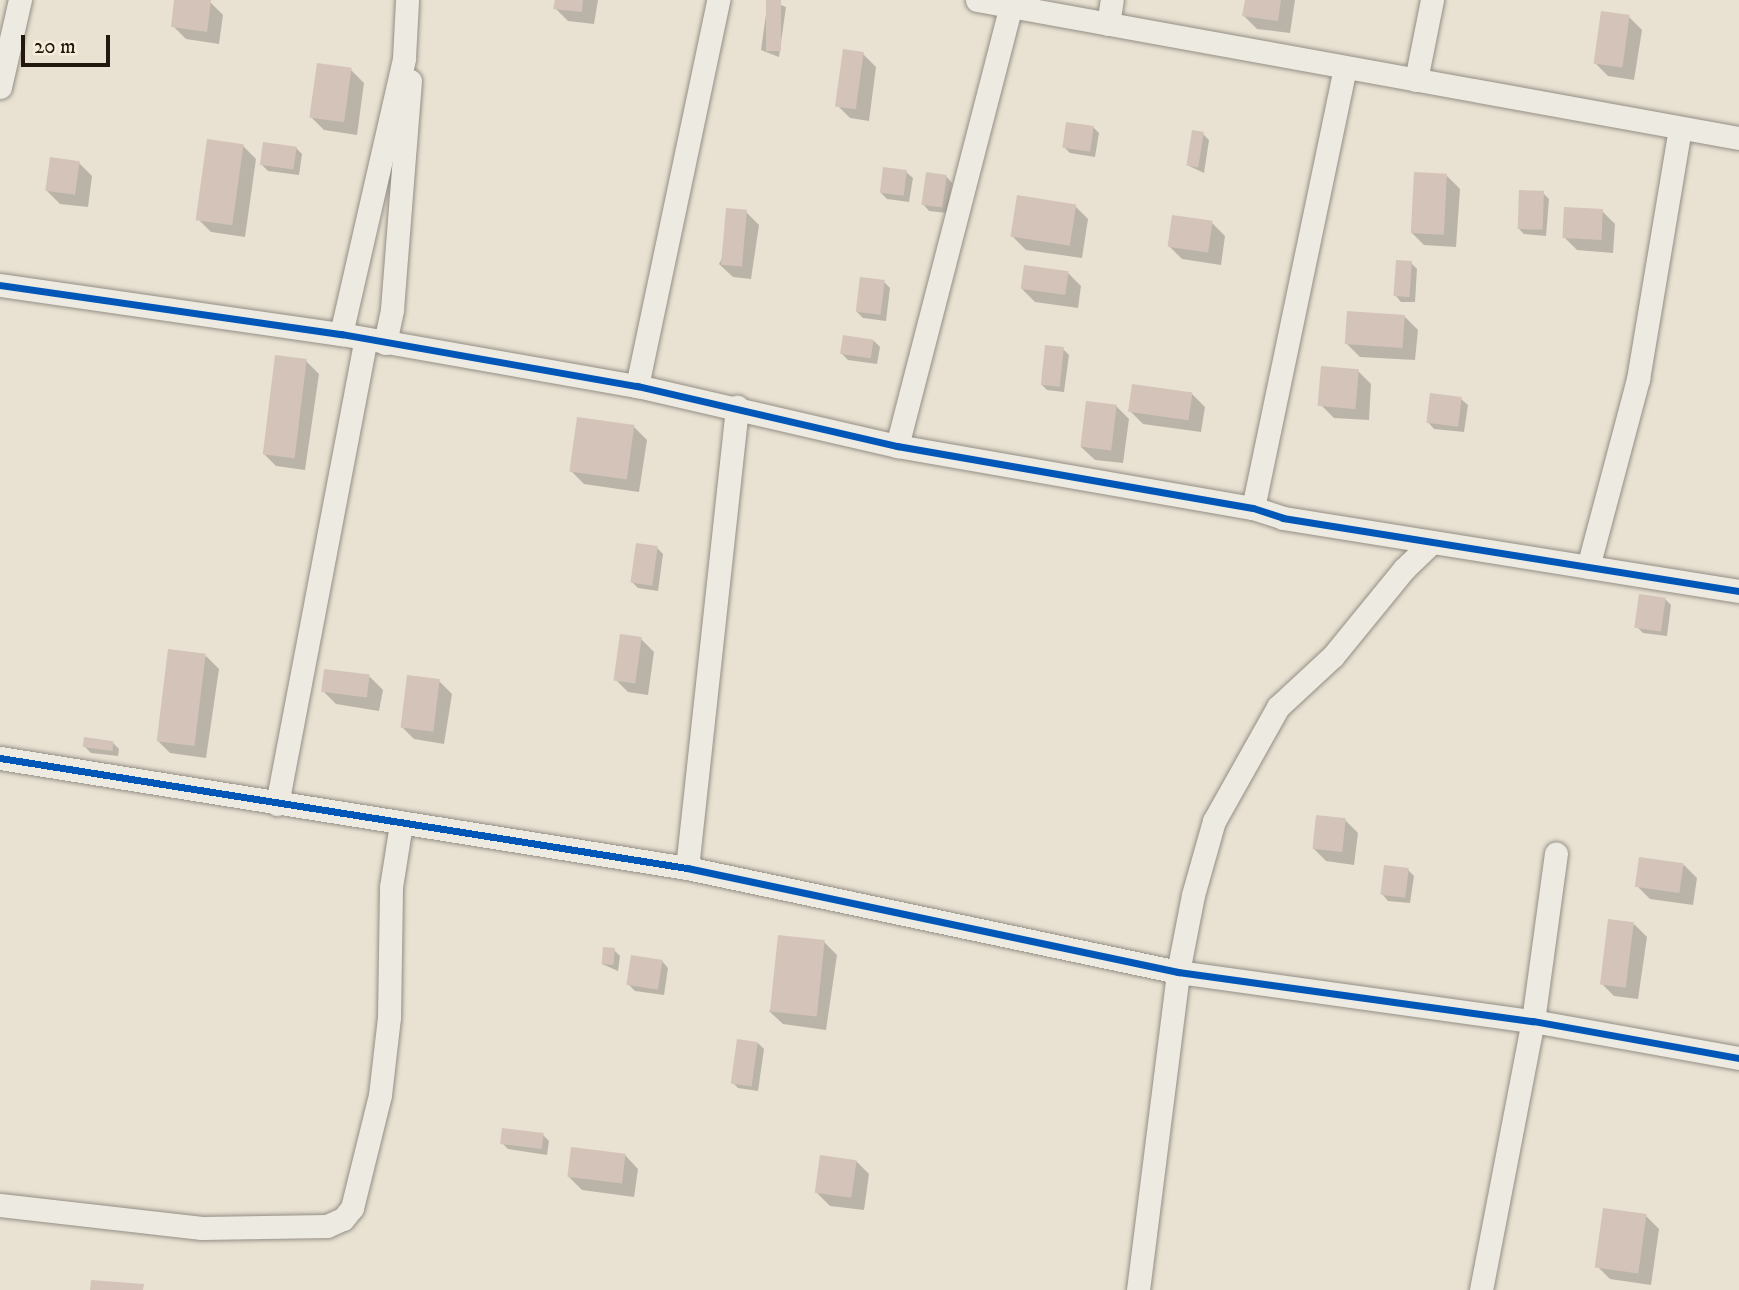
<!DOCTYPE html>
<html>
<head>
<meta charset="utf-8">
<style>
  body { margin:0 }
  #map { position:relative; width:1739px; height:1290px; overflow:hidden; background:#e9e2d2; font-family:"IM FELL DW Pica",serif }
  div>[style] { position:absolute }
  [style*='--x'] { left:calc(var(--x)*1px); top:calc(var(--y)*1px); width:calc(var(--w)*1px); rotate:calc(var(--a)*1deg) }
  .shadow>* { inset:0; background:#0003 }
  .building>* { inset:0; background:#d4c3b9; transform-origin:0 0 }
  .roads { filter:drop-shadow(0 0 2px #948e85) drop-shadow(0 0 2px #948e85) }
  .minor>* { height:23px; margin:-11.5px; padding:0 11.5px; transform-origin:11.5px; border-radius:11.5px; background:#edeae2 }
  .cycleway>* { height:7px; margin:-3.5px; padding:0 3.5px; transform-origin:3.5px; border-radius:3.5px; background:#0057b8 }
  span { translate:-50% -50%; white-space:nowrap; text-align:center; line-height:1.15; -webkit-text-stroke:6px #f7eedc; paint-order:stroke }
  .scale { position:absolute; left:21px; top:35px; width:89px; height:32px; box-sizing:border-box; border:4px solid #221810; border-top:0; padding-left:9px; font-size:21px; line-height:24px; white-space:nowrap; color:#221810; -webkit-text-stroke:5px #f7eedc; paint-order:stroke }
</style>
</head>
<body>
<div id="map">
  <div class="shadow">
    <i style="clip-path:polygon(176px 0,210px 2px,223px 15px,219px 44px,186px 39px,173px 26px)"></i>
    <i style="clip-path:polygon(556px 0,598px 0,594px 24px,568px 21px,555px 8px)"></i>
    <i style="clip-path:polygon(768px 0,786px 7px,779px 57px,761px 50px)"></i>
    <i style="clip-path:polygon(1247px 0,1295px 0,1290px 33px,1257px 29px,1244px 16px)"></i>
    <i style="clip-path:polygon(1629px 17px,1642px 30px,1634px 80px,1608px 76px,1595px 63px)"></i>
    <i style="clip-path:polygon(863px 54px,876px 67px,869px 121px,850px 118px,837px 105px)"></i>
    <i style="clip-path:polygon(351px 70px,364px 83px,357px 135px,324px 130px,311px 117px)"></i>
    <i style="clip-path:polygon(1093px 127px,1099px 133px,1095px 157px,1070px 153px,1064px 147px)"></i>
    <i style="clip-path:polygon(1203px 134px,1209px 140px,1204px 173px,1189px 166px)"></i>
    <i style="clip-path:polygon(243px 146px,256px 159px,245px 237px,211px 232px,198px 219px)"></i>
    <i style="clip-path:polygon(296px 148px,302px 154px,299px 175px,268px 171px,262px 165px)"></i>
    <i style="clip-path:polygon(79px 163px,92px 176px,88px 207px,60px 204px,47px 191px)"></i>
    <i style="clip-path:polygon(906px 172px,913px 178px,909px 202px,887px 199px,881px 193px)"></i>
    <i style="clip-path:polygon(946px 176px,952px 183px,947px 213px,929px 211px,923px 204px)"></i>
    <i style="clip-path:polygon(1447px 176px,1460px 189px,1456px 247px,1424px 245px,1411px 232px)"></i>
    <i style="clip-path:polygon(1543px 193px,1549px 199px,1546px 236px,1524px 234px,1518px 228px)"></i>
    <i style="clip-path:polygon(1075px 206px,1088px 219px,1082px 258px,1026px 250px,1013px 237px)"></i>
    <i style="clip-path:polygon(1602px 211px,1615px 224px,1613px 253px,1577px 250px,1564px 237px)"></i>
    <i style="clip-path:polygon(746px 212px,759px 225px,751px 279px,733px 277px,719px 264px)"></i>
    <i style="clip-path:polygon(1212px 223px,1225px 236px,1221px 265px,1182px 259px,1169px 246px)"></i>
    <i style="clip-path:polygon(1411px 263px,1417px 269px,1415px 302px,1401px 302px,1395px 295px)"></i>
    <i style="clip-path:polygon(1068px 273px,1081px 286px,1078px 308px,1035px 302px,1022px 289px)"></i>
    <i style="clip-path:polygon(884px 282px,890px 288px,886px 321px,863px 318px,857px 312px)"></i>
    <i style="clip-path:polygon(1405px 317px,1418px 330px,1415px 360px,1360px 357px,1347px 344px)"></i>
    <i style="clip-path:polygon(874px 341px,880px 347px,877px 364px,848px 360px,842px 354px)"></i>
    <i style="clip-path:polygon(1063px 349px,1069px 355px,1064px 392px,1047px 390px,1041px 384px)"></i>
    <i style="clip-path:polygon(306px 361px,319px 374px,305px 470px,276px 466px,263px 453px)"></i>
    <i style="clip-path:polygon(1358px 371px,1371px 384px,1369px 420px,1334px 418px,1321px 405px)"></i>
    <i style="clip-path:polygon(1192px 394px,1205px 407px,1201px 432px,1143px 424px,1130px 411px)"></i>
    <i style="clip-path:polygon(1461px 399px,1468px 405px,1464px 432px,1434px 429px,1428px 422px)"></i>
    <i style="clip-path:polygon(1116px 406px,1129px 419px,1123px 463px,1095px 460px,1081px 447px)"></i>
    <i style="clip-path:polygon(634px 427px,647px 440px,639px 492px,584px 484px,571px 471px)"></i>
    <i style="clip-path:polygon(657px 548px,663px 554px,658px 591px,638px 588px,632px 582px)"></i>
    <i style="clip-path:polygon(1665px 599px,1671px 605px,1667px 636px,1643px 633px,1637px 627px)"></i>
    <i style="clip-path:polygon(641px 639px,654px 652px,648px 695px,628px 692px,615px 679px)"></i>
    <i style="clip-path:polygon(206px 656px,219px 669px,206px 758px,170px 753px,157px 740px)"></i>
    <i style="clip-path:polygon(370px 677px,383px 690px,379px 711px,336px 704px,323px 691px)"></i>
    <i style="clip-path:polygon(439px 681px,452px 694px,444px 744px,414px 739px,401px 726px)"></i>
    <i style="clip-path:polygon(113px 743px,119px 749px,118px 756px,91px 753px,85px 747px)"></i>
    <i style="clip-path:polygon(1345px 820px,1358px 833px,1354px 865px,1326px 861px,1313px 848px)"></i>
    <i style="clip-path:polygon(1684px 865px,1697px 878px,1693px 905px,1650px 899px,1637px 886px)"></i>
    <i style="clip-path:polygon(1408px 870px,1414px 876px,1410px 903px,1388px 901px,1382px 894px)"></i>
    <i style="clip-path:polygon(1634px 924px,1647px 937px,1638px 999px,1614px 996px,1601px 983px)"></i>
    <i style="clip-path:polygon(824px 942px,837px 955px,826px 1030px,783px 1024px,769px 1011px)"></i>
    <i style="clip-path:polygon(614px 950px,620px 956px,618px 971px,602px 964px)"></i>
    <i style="clip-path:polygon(662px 961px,668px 968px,664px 995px,635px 991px,629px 985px)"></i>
    <i style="clip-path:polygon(758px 1043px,764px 1049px,758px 1091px,738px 1088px,732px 1082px)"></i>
    <i style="clip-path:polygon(543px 1135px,549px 1141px,547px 1155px,508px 1149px,502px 1143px)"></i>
    <i style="clip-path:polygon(625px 1155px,638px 1169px,634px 1197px,582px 1190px,569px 1177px)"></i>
    <i style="clip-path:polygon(856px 1161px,869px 1174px,864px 1210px,830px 1206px,817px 1193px)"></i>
    <i style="clip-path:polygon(1646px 1216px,1659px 1229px,1651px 1285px,1610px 1279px,1597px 1266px)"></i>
  </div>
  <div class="building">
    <i style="clip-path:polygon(174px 0,211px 0,207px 32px,171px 27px)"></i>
    <i style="clip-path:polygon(555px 0,583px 0,582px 12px,553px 9px)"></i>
    <i style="left:766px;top:0;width:15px;height:51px"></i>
    <i style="clip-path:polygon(1245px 0,1281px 0,1278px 21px,1242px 16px)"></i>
    <i style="left:1601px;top:11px;width:29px;height:53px;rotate:8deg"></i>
    <i style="left:843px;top:49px;width:21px;height:58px;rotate:8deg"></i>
    <i style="left:317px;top:63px;width:35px;height:55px;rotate:8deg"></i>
    <i style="left:1066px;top:122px;width:28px;height:26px;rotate:8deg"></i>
    <i style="left:1192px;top:130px;width:12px;height:36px;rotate:9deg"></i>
    <i style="left:207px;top:139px;width:37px;height:82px;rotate:8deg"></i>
    <i style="left:263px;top:142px;width:34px;height:23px;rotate:8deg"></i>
    <i style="left:50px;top:157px;width:30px;height:34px;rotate:8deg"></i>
    <i style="left:883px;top:167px;width:24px;height:26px;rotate:7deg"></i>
    <i style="left:926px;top:172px;width:21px;height:33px;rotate:8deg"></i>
    <i style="left:1414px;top:172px;width:33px;height:61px;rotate:3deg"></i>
    <i style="left:1519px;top:190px;width:25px;height:39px;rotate:2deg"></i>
    <i style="left:1017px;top:195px;width:60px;height:42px;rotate:9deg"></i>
    <i style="left:1564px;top:207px;width:39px;height:31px;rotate:3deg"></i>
    <i style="left:726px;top:208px;width:21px;height:57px;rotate:5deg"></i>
    <i style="left:1172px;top:215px;width:41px;height:32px;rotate:8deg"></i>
    <i style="left:1396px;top:260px;width:16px;height:36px;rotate:4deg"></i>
    <i style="left:1024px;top:265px;width:45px;height:24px;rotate:8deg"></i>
    <i style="left:860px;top:277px;width:25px;height:35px;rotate:7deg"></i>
    <i style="left:1347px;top:311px;width:58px;height:33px;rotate:4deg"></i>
    <i style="left:843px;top:335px;width:31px;height:19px;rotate:9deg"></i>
    <i style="left:1045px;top:345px;width:19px;height:40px;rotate:6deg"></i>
    <i style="left:275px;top:355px;width:32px;height:100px;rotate:7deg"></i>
    <i style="left:1321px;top:366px;width:38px;height:40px;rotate:5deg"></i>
    <i style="left:1132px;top:384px;width:61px;height:28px;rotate:8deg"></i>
    <i style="left:1430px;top:393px;width:32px;height:30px;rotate:7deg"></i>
    <i style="left:1086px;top:401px;width:31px;height:46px;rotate:7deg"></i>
    <i style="left:577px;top:417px;width:58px;height:55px;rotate:8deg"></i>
    <i style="left:636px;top:543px;width:22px;height:40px;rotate:8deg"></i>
    <i style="left:1639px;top:594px;width:27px;height:34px;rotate:8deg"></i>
    <i style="left:620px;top:634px;width:22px;height:47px;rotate:8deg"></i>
    <i style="left:168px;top:649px;width:38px;height:93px;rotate:7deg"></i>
    <i style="left:324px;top:669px;width:46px;height:23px;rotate:7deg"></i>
    <i style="left:407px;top:675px;width:33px;height:53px;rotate:7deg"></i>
    <i style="left:84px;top:737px;width:30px;height:10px;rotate:8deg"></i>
    <i style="left:1316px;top:815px;width:30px;height:34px;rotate:6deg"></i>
    <i style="left:1639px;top:857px;width:45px;height:30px;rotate:8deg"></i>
    <i style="left:1384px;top:865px;width:25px;height:30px;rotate:7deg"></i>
    <i style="left:1608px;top:919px;width:26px;height:66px;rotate:7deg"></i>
    <i style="left:778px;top:935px;width:47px;height:77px;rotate:6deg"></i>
    <i style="left:603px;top:947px;width:12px;height:17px;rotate:5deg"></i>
    <i style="left:631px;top:955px;width:32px;height:30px;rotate:9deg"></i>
    <i style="left:737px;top:1039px;width:21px;height:45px;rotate:8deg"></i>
    <i style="left:502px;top:1128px;width:42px;height:16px;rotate:7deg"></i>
    <i style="left:571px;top:1147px;width:55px;height:30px;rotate:7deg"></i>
    <i style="left:820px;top:1155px;width:37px;height:38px;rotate:8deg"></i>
    <i style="left:1603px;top:1208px;width:44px;height:60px;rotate:8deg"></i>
    <i style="clip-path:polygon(91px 1280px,144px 1284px,143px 1290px,90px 1290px)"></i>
  </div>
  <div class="roads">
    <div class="minor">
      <i style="--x:977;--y:0;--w:774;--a:10.27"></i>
      <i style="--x:1108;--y:24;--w:24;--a:-81"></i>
      <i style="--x:1416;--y:80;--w:82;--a:-78.7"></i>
      <i style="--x:0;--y:87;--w:89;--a:-77.1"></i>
      <i style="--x:0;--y:285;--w:345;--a:8.2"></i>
      <i style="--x:341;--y:334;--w:301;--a:10"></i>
      <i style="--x:637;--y:386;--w:267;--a:13"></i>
      <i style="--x:897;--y:446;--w:361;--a:9.9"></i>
      <i style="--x:1253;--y:508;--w:32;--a:18"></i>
      <i style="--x:1283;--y:518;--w:462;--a:9.1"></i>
      <i style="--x:341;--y:334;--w:283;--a:-77.1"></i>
      <i style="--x:404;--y:58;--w:58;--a:-87"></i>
      <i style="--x:385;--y:343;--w:35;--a:-78"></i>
      <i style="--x:392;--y:309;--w:229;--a:-85.5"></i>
      <i style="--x:637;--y:386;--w:394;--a:-78.1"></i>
      <i style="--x:897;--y:446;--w:455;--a:-75.5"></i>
      <i style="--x:1253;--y:508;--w:450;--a:-78.2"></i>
      <i style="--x:1588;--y:567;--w:195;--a:-75.1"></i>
      <i style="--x:1638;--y:379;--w:254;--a:-80.5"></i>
      <i style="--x:0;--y:758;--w:696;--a:9.1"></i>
      <i style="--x:687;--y:868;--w:502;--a:11.96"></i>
      <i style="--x:1178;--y:972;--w:358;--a:7.9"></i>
      <i style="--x:1533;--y:1021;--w:209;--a:10.2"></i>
      <i style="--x:277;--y:804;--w:473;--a:-79.2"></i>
      <i style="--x:687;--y:868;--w:464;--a:-83.8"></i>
      <i style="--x:0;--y:1205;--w:203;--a:6.5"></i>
      <i style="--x:202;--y:1228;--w:125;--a:-0.9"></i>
      <i style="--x:327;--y:1226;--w:17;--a:-24"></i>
      <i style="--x:343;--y:1219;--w:14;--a:-51"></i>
      <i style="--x:352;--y:1208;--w:116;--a:-76.1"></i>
      <i style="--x:380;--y:1095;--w:79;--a:-83.4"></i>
      <i style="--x:389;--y:1017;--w:130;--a:-89.1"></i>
      <i style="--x:391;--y:887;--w:64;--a:-81"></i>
      <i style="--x:1138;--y:1290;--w:321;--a:-82.8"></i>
      <i style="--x:1178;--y:972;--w:78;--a:-79"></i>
      <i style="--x:1193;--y:895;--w:77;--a:-74.2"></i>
      <i style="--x:1214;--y:821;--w:131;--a:-60.7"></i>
      <i style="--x:1278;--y:707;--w:75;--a:-42.8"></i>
      <i style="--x:1333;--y:656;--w:112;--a:-50.8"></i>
      <i style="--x:1404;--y:569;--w:39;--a:-44"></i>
      <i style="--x:1481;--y:1290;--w:274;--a:-79.1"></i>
      <i style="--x:1533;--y:1021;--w:169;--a:-82.2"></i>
    </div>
  </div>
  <div class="cycleway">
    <i style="--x:0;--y:285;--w:345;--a:8.2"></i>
    <i style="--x:341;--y:334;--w:301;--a:10"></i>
    <i style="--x:637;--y:386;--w:267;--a:13"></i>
    <i style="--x:897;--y:446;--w:361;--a:9.9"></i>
    <i style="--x:1253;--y:508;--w:32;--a:18"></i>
    <i style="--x:1283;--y:518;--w:462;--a:9.1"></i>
    <i style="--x:0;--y:758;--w:696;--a:9.1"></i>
    <i style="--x:687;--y:868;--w:502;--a:11.96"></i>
    <i style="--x:1178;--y:972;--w:358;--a:7.9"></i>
    <i style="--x:1533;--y:1021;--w:209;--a:10.2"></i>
  </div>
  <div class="scale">20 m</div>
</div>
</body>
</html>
